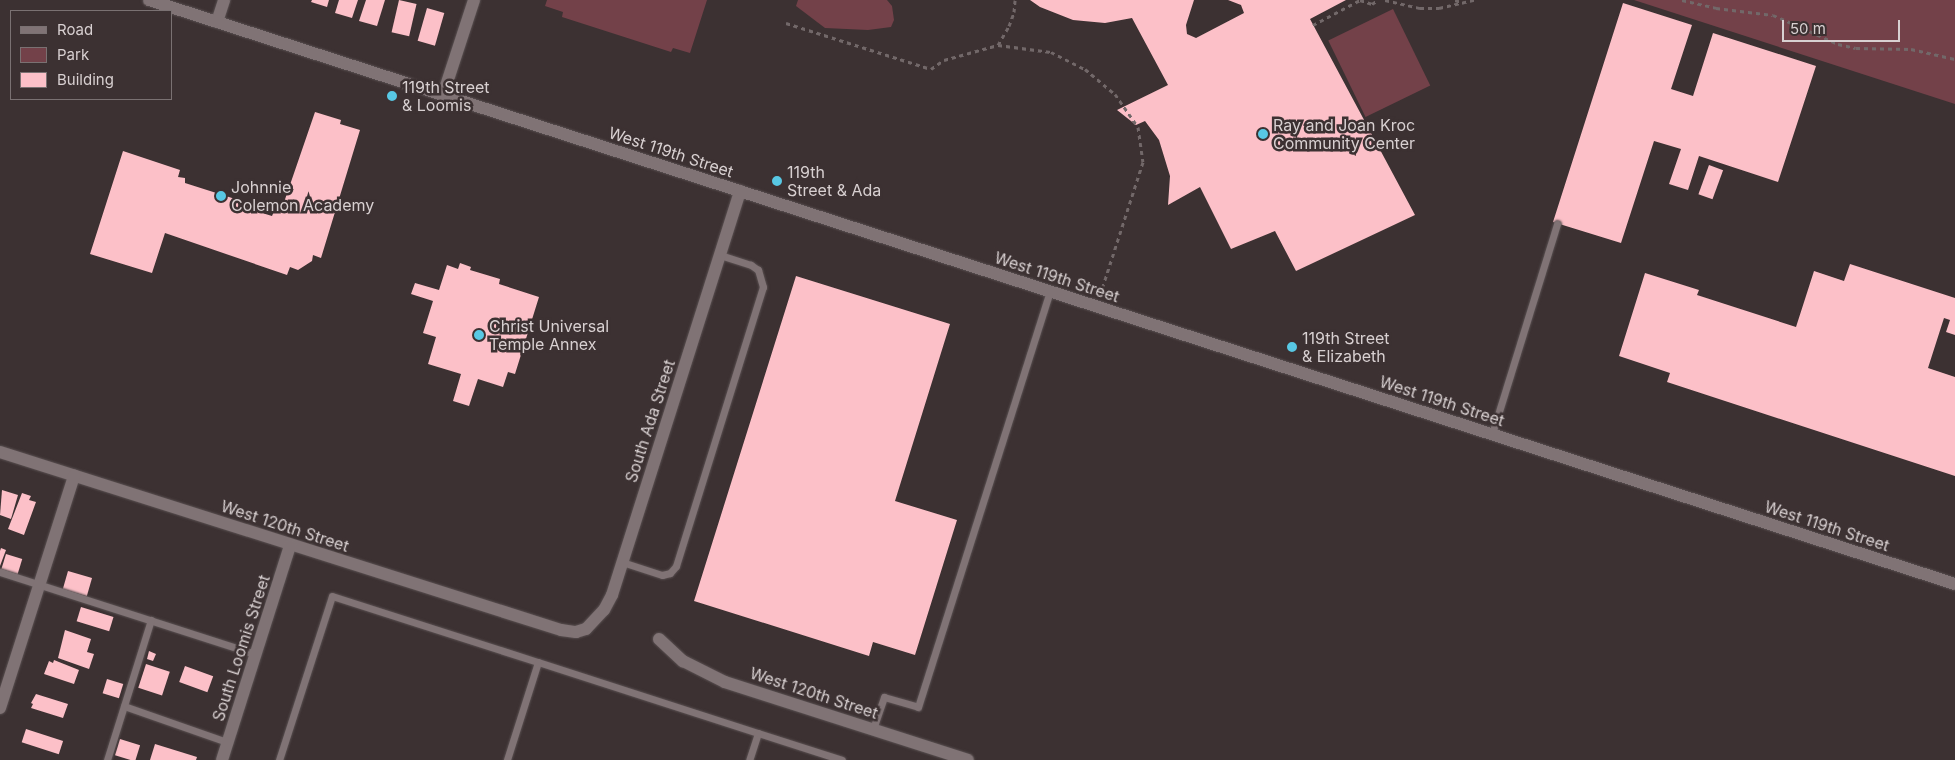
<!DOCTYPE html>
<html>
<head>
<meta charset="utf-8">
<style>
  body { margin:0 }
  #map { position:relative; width:1955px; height:760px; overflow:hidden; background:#3c3132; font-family:Inter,sans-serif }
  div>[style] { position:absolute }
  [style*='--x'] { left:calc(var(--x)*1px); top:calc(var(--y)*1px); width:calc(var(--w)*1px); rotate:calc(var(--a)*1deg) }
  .green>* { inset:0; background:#734149; transform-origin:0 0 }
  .building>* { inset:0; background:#fcc0c8; transform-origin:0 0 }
  .path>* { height:3px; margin-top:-1.5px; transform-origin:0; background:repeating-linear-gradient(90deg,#726869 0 4px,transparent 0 8px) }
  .roads { filter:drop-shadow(0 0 1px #595051) drop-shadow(0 0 1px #595051) }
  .lane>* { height:7px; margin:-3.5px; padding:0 3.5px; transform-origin:3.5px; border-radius:3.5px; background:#807375 }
  .street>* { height:12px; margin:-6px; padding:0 6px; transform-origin:6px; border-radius:6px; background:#807375 }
  .secondary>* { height:12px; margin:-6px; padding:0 6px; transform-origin:6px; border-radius:6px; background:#807375 }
  .dots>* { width:14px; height:14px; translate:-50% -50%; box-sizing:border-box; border:2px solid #3c3132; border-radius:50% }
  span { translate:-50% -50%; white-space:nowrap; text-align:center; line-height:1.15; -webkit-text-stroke:5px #3c3132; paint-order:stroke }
  .poi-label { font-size:16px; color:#d8d0d1 }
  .left { translate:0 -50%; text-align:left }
  .street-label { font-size:16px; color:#d8d0d1 }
  .legend { position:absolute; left:10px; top:10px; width:162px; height:90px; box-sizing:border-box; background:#3c3132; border:1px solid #7a7172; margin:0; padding:6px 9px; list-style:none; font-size:15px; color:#d8d0d1 }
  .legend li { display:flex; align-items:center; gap:10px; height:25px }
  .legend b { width:25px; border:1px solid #7a7172 }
  .scale { position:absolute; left:1782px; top:20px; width:118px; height:22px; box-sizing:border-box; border:2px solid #d8d0d1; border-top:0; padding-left:6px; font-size:15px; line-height:18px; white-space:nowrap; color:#d8d0d1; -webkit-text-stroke:4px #3c3132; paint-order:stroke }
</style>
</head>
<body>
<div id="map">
  <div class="green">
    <i style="clip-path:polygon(547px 0,707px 0,690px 53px,673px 48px,671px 52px,562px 17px,563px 12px,545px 6px)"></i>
    <i style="clip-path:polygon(798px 0,887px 0,892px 6px,894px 20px,891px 27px,868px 30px,825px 28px,796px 6px)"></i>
    <i style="clip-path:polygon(1634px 0,1955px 0,1955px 104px)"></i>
    <i style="left:1393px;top:9px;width:85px;height:72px;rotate:64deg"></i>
  </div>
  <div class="building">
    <i style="clip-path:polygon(312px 0,329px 0,327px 7px,311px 2px)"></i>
    <i style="clip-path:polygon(339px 0,358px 0,352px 18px,335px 13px)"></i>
    <i style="clip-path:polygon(366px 0,385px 0,377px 26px,359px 21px)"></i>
    <i style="left:399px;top:0;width:18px;height:33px;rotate:13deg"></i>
    <i style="clip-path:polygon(1030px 0,1194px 0,1186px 25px,1187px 34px,1196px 38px,1244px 13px,1241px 5px,1228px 0,1346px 0,1310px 19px,1415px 215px,1296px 271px,1275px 231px,1231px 249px,1200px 187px,1168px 205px,1170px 176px,1159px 140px,1145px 121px,1136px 125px,1117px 110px,1168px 85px,1132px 18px,1105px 23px,1073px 20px,1040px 7px)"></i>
    <i style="clip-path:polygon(1623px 3px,1692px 25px,1671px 89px,1693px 96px,1713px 33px,1816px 66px,1778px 182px,1699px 156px,1688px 190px,1669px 184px,1681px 149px,1654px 141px,1621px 243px,1553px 222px)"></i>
    <i style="left:427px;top:8px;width:18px;height:34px;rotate:16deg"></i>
    <i style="clip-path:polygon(315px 112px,341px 120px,340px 124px,360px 130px,321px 258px,313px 255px,312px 261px,298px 270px,290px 267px,287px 275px,165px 233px,152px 273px,90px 254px,123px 151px,180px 170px,178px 177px,185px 178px,185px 183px,254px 205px,252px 210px,272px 216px,275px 209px,281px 211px)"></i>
    <i style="left:1709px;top:165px;width:15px;height:31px;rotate:20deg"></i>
    <i style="clip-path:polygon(460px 263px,471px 267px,470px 270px,500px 279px,499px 284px,539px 297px,515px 374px,508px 372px,503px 387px,478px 379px,469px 406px,453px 401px,461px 374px,428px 364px,436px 337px,423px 333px,433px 301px,411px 294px,415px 283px,439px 290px,447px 265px,458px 269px)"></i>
    <i style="clip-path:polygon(1850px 264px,1955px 298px,1955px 335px,1946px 332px,1950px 320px,1944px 318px,1928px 368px,1955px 377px,1955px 476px,1667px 382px,1670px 373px,1619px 356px,1645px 273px,1699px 290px,1697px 295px,1796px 327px,1814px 271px,1844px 281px)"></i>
    <i style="clip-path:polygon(796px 276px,950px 324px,895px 501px,957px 520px,915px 655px,873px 642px,869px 656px,694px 601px)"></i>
    <i style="clip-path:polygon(2px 490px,18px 495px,11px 519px,0 515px)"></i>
    <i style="clip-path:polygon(22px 493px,31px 496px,29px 500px,36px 502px,24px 535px,8px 529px)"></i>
    <i style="clip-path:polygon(1px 548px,6px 550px,0 566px,0 551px)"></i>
    <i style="left:6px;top:554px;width:17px;height:16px;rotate:17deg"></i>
    <i style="left:68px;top:571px;width:25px;height:19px;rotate:16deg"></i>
    <i style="left:81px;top:607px;width:34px;height:15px;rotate:17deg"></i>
    <i style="clip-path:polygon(65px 630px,91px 639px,87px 652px,94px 654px,89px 669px,58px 658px)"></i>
    <i style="clip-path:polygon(149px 651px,156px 654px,153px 661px,147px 659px)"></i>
    <i style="clip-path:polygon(54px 660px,79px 670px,74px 684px,44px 674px,49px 661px,53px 663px)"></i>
    <i style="left:146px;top:664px;width:25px;height:25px;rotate:18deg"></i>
    <i style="left:185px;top:666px;width:30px;height:17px;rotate:20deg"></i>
    <i style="left:107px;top:679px;width:17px;height:15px;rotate:17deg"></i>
    <i style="clip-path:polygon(36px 694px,68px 704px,63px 718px,31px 708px,33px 704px,31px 703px)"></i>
    <i style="left:26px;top:729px;width:39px;height:14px;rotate:18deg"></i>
    <i style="left:120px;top:739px;width:21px;height:17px;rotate:17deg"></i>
    <i style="clip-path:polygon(155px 744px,197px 757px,196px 760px,150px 760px)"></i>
  </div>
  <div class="path">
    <i style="--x:1385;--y:0;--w:36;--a:13"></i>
    <i style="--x:1420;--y:8;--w:19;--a:0"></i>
    <i style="--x:1439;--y:8;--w:36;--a:-13"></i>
    <i style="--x:1455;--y:0;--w:9;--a:18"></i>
    <i style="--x:1682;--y:0;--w:35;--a:13"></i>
    <i style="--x:1716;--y:8;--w:57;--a:7"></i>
    <i style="--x:1773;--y:15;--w:71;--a:24"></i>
    <i style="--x:1838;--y:44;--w:18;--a:13"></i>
    <i style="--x:1856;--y:48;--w:55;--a:1"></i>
    <i style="--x:1911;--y:49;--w:45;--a:12.8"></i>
    <i style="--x:786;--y:23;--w:152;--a:17.6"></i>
    <i style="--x:931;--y:69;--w:16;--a:-35"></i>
    <i style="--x:944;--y:60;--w:56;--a:-15.5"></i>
    <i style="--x:998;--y:45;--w:53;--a:7.5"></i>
    <i style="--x:1051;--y:52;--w:38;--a:27"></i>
    <i style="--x:1085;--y:69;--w:39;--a:40"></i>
    <i style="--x:1115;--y:94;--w:40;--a:55.1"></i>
    <i style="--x:1138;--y:127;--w:35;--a:82"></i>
    <i style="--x:1143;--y:162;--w:130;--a:107.9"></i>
    <i style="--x:1313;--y:25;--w:53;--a:-28"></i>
    <i style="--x:1360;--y:0;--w:13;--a:18"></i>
    <i style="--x:1372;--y:4;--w:7;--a:-34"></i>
    <i style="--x:998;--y:45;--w:22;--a:-60"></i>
    <i style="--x:1009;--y:26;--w:15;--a:-70"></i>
    <i style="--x:1014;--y:12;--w:12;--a:-85"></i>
  </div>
  <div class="roads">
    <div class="lane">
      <i style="--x:1492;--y:434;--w:220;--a:-72.8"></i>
      <i style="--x:622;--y:562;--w:42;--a:18"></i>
      <i style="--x:662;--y:575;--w:8;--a:-14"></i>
      <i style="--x:670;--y:573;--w:9;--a:-49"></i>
      <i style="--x:676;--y:566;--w:292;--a:-72.7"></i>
      <i style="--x:763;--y:287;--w:18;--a:-106"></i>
      <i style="--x:758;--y:270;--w:9;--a:-144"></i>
      <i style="--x:751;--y:265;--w:33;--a:-162"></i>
      <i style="--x:0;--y:572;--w:269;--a:17.8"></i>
      <i style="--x:538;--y:662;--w:231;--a:17.9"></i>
      <i style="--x:758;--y:733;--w:28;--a:108"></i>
      <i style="--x:124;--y:706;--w:109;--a:19.3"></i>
      <i style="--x:873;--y:729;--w:34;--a:-71"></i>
      <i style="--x:884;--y:697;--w:35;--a:16"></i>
      <i style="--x:918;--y:707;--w:436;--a:-72.4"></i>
      <i style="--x:758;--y:733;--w:88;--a:17.8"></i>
      <i style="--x:107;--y:760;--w:147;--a:-72.6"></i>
      <i style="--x:279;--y:760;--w:172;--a:-72.1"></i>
      <i style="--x:332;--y:596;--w:216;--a:17.8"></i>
      <i style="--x:538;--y:662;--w:103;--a:107.6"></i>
    </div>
    <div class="street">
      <i style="--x:217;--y:22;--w:23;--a:-72"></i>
      <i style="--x:443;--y:95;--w:100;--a:-71.9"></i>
      <i style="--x:0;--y:452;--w:589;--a:17.6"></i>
      <i style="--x:561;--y:630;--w:15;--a:8"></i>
      <i style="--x:576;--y:632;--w:10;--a:-17"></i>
      <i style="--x:586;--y:629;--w:26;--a:-47"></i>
      <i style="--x:604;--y:610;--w:17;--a:-62"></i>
      <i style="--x:612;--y:595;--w:424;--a:-72.4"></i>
      <i style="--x:659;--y:639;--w:33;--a:43"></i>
      <i style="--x:683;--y:661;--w:47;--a:26.6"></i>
      <i style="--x:725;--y:682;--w:255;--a:17.8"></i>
      <i style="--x:0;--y:708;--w:244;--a:-72.3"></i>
      <i style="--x:222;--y:760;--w:225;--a:-72.4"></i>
    </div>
    <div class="secondary">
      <i style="--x:149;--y:0;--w:1898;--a:17.92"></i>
    </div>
  </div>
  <div class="dots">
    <i style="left:392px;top:96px;background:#58c8e4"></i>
    <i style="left:1263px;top:134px;background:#58c8e4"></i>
    <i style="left:777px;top:181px;background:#58c8e4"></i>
    <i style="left:221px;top:196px;background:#58c8e4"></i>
    <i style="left:479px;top:335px;background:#58c8e4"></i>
    <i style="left:1292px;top:347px;background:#58c8e4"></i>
  </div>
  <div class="poi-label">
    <span class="left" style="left:402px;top:96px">119th Street<br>&amp; Loomis</span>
    <span class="left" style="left:1273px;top:134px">Ray and Joan Kroc<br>Community Center</span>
    <span class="left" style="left:787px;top:181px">119th<br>Street &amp; Ada</span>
    <span class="left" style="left:231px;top:196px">Johnnie<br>Colemon Academy</span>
    <span class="left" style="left:489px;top:335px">Christ Universal<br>Temple Annex</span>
    <span class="left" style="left:1302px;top:347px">119th Street<br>&amp; Elizabeth</span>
  </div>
  <div class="street-label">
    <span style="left:671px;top:152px;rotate:18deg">West 119th Street</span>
    <span style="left:1057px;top:277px;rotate:18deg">West 119th Street</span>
    <span style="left:1442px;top:401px;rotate:18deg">West 119th Street</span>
    <span style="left:650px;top:421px;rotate:-72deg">South Ada Street</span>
    <span style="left:285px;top:526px;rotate:18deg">West 120th Street</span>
    <span style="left:1827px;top:526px;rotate:18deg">West 119th Street</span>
    <span style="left:241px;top:648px;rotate:-72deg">South Loomis Street</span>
    <span style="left:814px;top:693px;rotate:18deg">West 120th Street</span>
  </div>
  <ul class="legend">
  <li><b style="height:6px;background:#807375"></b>Road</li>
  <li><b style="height:14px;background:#734149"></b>Park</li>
  <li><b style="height:14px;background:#fcc0c8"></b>Building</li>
  </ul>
  <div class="scale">50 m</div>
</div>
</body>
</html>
